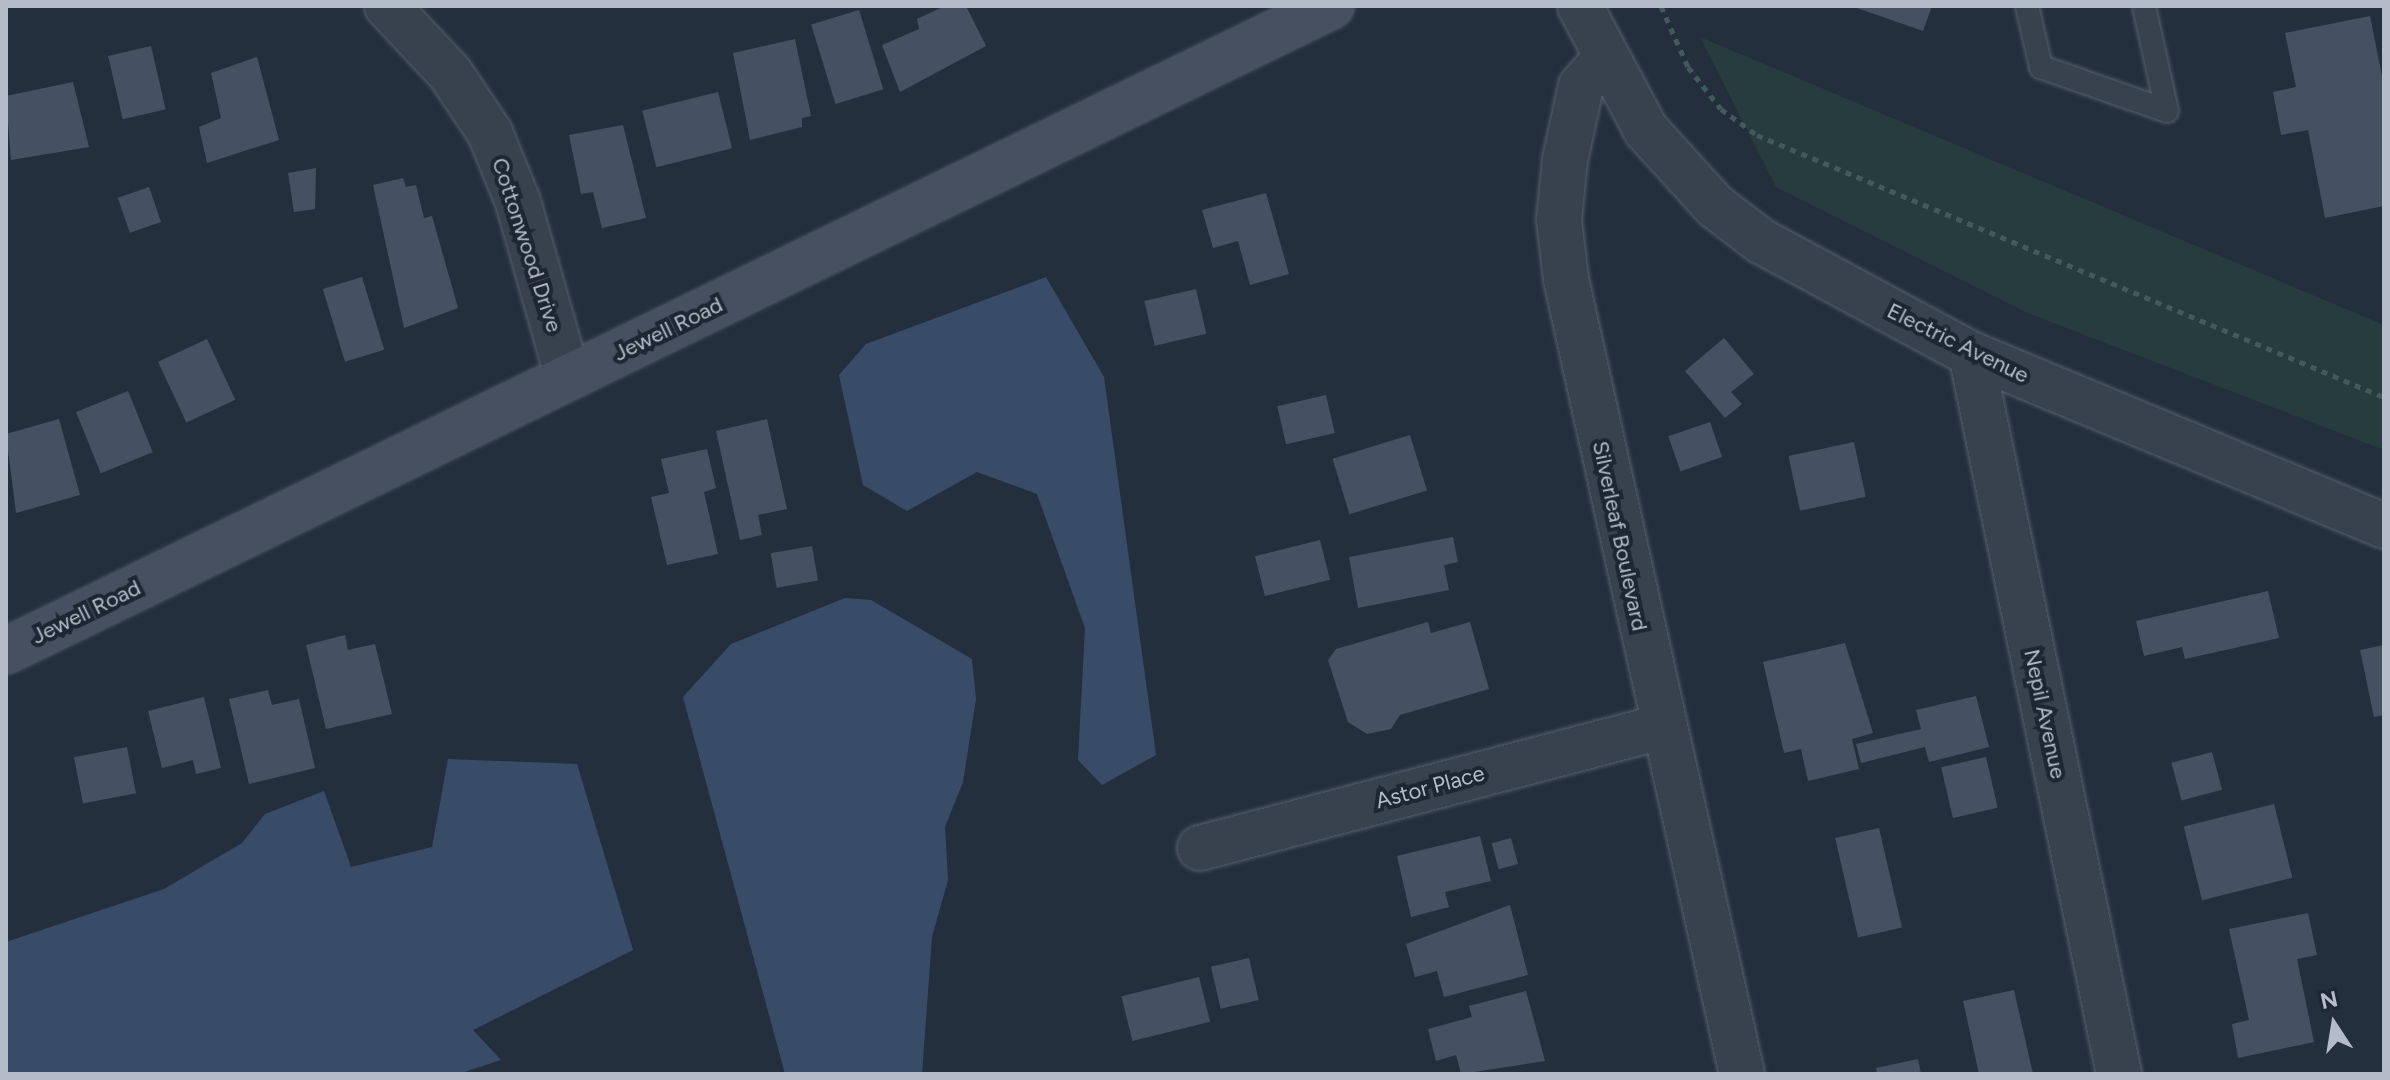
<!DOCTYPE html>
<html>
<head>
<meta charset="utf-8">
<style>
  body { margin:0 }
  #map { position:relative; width:2390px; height:1080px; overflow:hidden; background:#242f3e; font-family:Figtree,sans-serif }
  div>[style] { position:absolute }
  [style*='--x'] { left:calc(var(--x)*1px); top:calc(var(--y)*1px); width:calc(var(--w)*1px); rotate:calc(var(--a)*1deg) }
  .green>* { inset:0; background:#263c3f }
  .water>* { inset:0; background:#394c67 }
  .building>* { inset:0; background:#455162; transform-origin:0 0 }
  .path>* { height:5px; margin-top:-2.5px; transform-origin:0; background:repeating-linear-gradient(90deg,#44595c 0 6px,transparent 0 12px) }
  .roads { filter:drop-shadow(0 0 2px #565f6c) drop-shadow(0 0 2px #565f6c) }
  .lane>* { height:22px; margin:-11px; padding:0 11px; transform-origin:11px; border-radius:11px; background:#38414e }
  .street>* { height:44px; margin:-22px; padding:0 22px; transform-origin:22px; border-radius:22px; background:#38414e }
  .secondary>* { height:44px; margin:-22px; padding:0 22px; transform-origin:22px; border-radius:22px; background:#465061 }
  span { translate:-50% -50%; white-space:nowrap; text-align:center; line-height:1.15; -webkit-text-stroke:8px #1d2633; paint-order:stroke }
  .street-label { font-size:22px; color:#b4bcc9 }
  .frame { position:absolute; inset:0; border:8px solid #b4bcc9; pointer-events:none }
  .north { position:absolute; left:2294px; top:984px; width:80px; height:80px; -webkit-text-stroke:6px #1d2633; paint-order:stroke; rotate:348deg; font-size:22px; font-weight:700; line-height:32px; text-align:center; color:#b4bcc9 }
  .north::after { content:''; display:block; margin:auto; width:28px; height:36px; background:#b4bcc9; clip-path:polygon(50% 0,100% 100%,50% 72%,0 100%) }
</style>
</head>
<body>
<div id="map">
  <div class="green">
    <i style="clip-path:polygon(1700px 37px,2384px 325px,2384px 450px,2030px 314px,1776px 187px)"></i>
  </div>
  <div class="water">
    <i style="clip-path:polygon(1046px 277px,1104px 377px,1156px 755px,1102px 785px,1078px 760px,1085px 628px,1037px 494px,977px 472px,907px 511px,863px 485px,839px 375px,866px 344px)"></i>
    <i style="clip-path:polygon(845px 598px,871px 600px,972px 659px,976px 699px,963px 782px,945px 827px,948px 880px,932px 937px,922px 1074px,785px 1074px,683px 697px,731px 644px)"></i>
    <i style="clip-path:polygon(448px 759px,577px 764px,633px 950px,473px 1030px,501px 1060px,458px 1074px,6px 1074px,6px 942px,164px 889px,242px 843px,265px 814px,324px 791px,351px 867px,432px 847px)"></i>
  </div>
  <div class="building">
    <i style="clip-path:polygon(945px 6px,966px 6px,986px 46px,900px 92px,882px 45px,919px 29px,917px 19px)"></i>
    <i style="clip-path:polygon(1851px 6px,1932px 6px,1923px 31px)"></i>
    <i style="left:859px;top:10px;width:83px;height:50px;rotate:73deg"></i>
    <i style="clip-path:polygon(2370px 16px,2384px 86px,2384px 206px,2325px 218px,2308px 130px,2281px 135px,2273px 92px,2296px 87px,2285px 33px)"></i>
    <i style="clip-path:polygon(795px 39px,811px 116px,802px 118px,802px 127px,750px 140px,733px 53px)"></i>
    <i style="left:151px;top:46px;width:65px;height:44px;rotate:77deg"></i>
    <i style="clip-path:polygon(257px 57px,279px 140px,207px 163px,199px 127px,221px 118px,211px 73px)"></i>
    <i style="clip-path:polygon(73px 82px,89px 147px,11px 160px,6px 96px)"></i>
    <i style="left:718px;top:92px;width:58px;height:78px;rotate:76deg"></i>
    <i style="clip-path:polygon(623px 125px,646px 218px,602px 228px,593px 192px,581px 194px,569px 135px)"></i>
    <i style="clip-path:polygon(316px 168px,315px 209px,294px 212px,288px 173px)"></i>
    <i style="clip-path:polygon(403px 178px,406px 187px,416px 185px,424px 218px,432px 216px,458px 308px,404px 328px,373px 185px)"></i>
    <i style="left:149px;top:187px;width:37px;height:33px;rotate:71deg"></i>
    <i style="clip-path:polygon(1266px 193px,1289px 274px,1250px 285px,1238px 241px,1213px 248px,1202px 210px)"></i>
    <i style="left:362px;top:277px;width:76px;height:41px;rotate:73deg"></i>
    <i style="left:1196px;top:289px;width:46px;height:53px;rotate:77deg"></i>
    <i style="clip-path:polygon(1724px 338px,1754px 374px,1731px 392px,1742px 404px,1725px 418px,1685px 371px)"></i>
    <i style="left:207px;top:339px;width:67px;height:54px;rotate:65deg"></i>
    <i style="left:128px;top:391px;width:66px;height:56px;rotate:68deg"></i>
    <i style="left:1326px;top:395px;width:39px;height:50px;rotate:77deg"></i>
    <i style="clip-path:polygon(59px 419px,80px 495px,16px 513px,6px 434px)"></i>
    <i style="clip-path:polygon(767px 419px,787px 509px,758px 515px,762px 535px,740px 540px,716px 431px)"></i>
    <i style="left:1710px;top:422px;width:37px;height:44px;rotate:71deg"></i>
    <i style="left:1410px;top:435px;width:58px;height:81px;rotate:73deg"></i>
    <i style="left:1854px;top:442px;width:56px;height:67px;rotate:78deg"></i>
    <i style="clip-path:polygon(707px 449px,716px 488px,704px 492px,718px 554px,667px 565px,651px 497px,669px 493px,661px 459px)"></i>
    <i style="clip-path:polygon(1453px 537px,1458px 562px,1444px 565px,1449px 590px,1358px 608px,1349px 557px)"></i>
    <i style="left:1320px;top:540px;width:41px;height:67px;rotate:76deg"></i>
    <i style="left:812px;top:546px;width:35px;height:42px;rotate:80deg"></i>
    <i style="clip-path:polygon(2268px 591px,2279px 638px,2185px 659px,2182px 647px,2144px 656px,2136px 621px)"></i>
    <i style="clip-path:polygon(1428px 622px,1431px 633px,1470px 622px,1489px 689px,1400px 715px,1391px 729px,1367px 734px,1348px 722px,1328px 660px,1336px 649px)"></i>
    <i style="clip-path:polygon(345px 635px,348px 650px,375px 644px,392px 714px,326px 729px,306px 645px)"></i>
    <i style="clip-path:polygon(1845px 643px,1873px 733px,1852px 739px,1859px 769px,1808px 781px,1801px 749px,1784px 753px,1763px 662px)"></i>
    <i style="clip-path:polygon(2384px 645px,2384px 715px,2374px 717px,2360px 650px)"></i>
    <i style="clip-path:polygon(268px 690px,272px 705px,299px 699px,315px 768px,249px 784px,229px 699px)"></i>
    <i style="clip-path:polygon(1976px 696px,1989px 747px,1929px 762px,1925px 747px,1861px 763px,1856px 744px,1921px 729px,1916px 710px)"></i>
    <i style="clip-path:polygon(204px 697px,221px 768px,196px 774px,193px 760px,162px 768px,148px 711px)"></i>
    <i style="left:127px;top:747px;width:47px;height:54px;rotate:79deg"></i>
    <i style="left:2212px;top:752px;width:39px;height:42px;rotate:75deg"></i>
    <i style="left:1986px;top:757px;width:52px;height:46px;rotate:77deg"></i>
    <i style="left:2274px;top:804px;width:76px;height:93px;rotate:76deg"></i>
    <i style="left:1879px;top:828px;width:102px;height:45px;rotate:77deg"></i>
    <i style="clip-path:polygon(1480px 836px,1491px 881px,1445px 892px,1449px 907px,1411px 917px,1397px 856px)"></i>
    <i style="left:1511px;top:838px;width:27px;height:20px;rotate:75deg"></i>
    <i style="clip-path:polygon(1510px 905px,1528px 975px,1444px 997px,1437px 971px,1415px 977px,1406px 944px)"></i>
    <i style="clip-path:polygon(2308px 913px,2317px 955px,2297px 959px,2314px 1042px,2238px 1058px,2232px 1024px,2249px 1020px,2229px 929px)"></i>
    <i style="left:1249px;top:958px;width:43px;height:39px;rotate:77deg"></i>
    <i style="left:1199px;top:977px;width:46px;height:80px;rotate:76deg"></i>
    <i style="clip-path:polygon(2014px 990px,2033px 1074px,1979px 1074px,1963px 1001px)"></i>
    <i style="clip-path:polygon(1526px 991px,1545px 1061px,1461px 1074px,1456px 1055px,1436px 1061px,1428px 1029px,1472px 1017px,1469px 1006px)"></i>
    <i style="clip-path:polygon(1918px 1059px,1921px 1074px,1877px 1074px,1876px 1068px)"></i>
  </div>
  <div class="path">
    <i style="--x:1661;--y:6;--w:67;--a:66.1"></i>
    <i style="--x:1688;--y:67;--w:53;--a:51.8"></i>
    <i style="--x:1721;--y:109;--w:44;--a:35.8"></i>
    <i style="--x:1757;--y:135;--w:680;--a:22.68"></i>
  </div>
  <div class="roads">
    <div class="lane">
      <i style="--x:2027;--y:6;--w:63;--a:77.1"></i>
      <i style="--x:2041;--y:67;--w:133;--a:19.2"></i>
      <i style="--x:2167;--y:111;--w:107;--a:-102.4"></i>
    </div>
    <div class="street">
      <i style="--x:387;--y:6;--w:92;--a:46.8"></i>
      <i style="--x:450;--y:73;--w:72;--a:56.3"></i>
      <i style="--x:490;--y:133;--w:74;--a:67.9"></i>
      <i style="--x:518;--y:202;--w:182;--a:74.1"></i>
      <i style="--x:1580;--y:6;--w:140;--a:62"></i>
      <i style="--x:1646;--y:130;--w:103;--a:47.8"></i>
      <i style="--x:1715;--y:206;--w:58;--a:37.3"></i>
      <i style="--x:1761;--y:241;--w:238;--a:28.3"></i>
      <i style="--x:1971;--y:354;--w:447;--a:22.6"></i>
      <i style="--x:1604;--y:60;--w:35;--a:131"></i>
      <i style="--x:1581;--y:86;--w:76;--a:102.2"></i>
      <i style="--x:1565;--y:160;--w:60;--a:95.7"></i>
      <i style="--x:1559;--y:220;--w:59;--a:83.2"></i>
      <i style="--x:1566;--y:279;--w:814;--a:77.52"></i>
      <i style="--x:1971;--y:354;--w:735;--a:78.38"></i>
      <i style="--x:1200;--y:848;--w:477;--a:-14.7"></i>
    </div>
    <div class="secondary">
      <i style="--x:6;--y:651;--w:1474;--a:-25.96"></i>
    </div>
  </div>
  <div class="street-label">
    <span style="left:527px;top:245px;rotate:72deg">Cottonwood Drive</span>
    <span style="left:668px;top:329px;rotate:-26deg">Jewell Road</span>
    <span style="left:1958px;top:343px;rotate:26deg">Electric Avenue</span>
    <span style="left:1620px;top:536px;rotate:78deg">Silverleaf Boulevard</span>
    <span style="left:86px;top:612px;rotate:-26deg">Jewell Road</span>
    <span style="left:2045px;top:714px;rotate:78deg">Nepil Avenue</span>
    <span style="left:1430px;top:787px;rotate:-15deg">Astor Place</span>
  </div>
  <div class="frame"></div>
  <div class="north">N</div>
</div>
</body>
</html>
